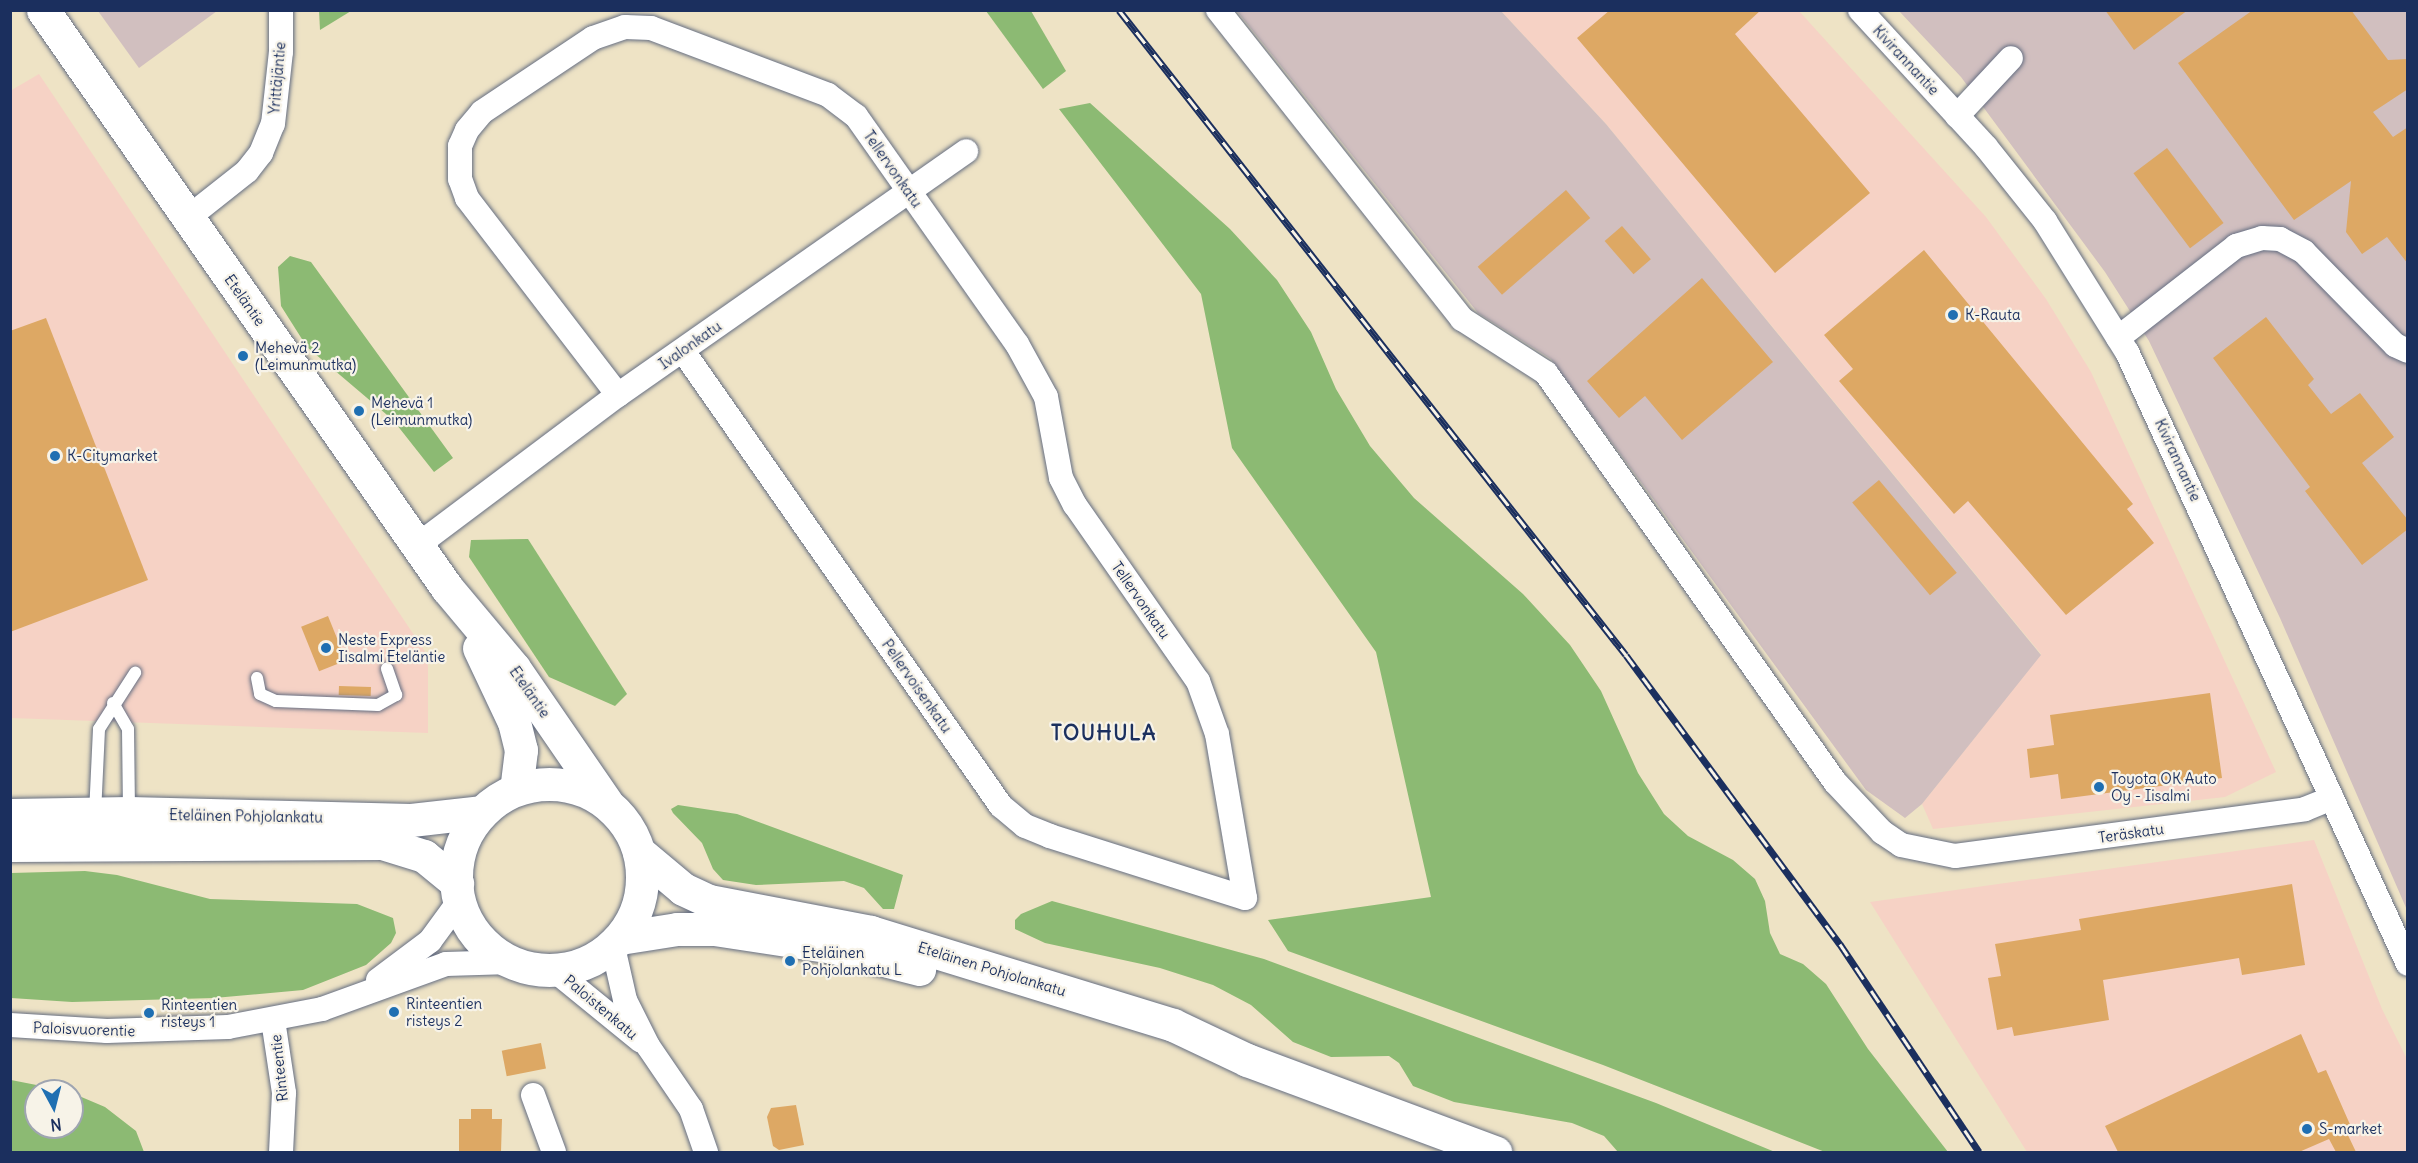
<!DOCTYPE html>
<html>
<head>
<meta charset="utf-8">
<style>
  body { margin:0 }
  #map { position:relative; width:2418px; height:1163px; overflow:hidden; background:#eee3c5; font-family:Delius,sans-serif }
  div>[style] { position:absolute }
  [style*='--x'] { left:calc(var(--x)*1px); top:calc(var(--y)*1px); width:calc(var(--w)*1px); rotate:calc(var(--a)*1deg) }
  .built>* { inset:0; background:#f6d2c5 }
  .industrial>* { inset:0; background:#d1bfbf }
  .forest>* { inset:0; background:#8cba73 }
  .building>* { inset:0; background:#dda864; transform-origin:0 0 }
  .roads { filter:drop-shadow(0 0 2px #656e82) drop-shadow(0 0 2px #656e82) }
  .lane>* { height:12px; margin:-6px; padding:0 6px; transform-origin:6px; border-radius:6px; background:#fff }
  .street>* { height:24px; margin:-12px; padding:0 12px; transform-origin:12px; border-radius:12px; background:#fff }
  .secondary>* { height:33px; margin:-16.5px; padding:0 16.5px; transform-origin:16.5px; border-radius:16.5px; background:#fff }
  .secondary>.ring { margin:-16.5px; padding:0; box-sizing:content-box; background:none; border:33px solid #fff; border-radius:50% }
  .rail>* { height:7px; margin-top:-3.5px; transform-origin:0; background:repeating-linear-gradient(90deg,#f7f3e8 0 14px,#1b2f5e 0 28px); box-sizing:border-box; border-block:2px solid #1b2f5e }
  .dots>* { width:16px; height:16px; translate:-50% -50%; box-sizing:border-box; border:3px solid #f7f3e8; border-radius:50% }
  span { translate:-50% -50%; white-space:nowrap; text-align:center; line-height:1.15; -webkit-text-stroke:4.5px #f7f3e8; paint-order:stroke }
  .street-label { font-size:15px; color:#1b2f5e }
  .poi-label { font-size:15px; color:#1b2f5e }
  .left { translate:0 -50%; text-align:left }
  .district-label { font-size:21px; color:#1b2f5e; font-weight:700; letter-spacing:1.5px }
  .frame { position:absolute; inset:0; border:12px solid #1b2f5e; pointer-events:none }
  .north { position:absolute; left:24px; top:1079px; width:60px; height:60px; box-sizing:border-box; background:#f7f3e8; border:2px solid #9fa5b1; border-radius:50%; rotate:173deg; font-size:16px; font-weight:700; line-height:24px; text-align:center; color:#1b2f5e }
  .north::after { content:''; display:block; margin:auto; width:21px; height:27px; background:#1f6fb2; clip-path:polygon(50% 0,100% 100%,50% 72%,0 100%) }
</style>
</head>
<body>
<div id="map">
  <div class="built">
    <i style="clip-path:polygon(1501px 11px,1799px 11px,1986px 217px,2046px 299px,2091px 372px,2276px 772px,2225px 797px,1933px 829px,1922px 804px,2041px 654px,1606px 124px)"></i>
    <i style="clip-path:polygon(39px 74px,428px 656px,428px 733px,11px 718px,10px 91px)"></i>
    <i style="clip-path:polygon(2314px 840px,2382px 1009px,2407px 1059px,2407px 1152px,2027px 1152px,1870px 902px)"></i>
  </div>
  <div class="industrial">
    <i style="clip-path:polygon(98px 11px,217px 11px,139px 68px)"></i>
    <i style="clip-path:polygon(1237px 11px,1501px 11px,1606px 124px,2041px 655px,1922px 804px,1905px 818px,1866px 790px,1551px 359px,1478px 313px)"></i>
    <i style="clip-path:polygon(1899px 11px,2407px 11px,2407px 910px,2280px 618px,2149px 341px,2105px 272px,1961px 77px)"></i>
  </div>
  <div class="forest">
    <i style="clip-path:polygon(319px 10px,351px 10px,351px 11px,320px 30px)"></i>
    <i style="clip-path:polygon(986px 11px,1031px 11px,1066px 71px,1043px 89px)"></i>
    <i style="clip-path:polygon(1090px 103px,1230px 229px,1277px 280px,1311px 332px,1336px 389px,1370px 446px,1414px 498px,1523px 594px,1570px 645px,1601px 691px,1638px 773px,1664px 814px,1688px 836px,1733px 860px,1755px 879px,1765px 901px,1770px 933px,1780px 954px,1803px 964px,1826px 984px,1868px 1049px,1948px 1152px,1825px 1152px,1603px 1065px,1288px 951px,1268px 920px,1431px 897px,1376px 652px,1232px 448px,1201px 294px,1059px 109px)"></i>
    <i style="clip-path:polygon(290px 256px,311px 262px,453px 458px,434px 472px,393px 420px,307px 347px,281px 306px,278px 267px)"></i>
    <i style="clip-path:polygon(528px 539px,627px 694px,615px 706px,549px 677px,469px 557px,471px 540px)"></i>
    <i style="clip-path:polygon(678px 805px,737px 814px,903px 875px,894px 909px,883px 909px,864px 888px,844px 881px,756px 885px,723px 880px,713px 869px,702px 843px,673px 813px,671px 809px)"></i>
    <i style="clip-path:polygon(85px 871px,117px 875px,210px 899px,357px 904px,393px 918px,396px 933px,391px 943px,366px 965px,303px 990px,214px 998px,72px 1002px,11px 998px,11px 873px)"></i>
    <i style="clip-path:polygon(1052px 901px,1264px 959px,1656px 1103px,1775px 1152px,1618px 1152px,1604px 1136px,1572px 1123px,1454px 1102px,1413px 1086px,1399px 1063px,1389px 1056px,1331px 1057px,1293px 1042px,1251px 1005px,1213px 985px,1160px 968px,1045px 943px,1015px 929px,1015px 920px,1021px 914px)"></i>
    <i style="clip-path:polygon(11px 1080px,67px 1091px,36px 1091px,36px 1127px,72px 1127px,72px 1093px,105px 1107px,136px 1131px,144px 1152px,11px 1152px)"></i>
  </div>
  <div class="building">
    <i style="clip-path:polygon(1610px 10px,1761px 10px,1735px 34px,1870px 193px,1775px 273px,1577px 38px)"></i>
    <i style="clip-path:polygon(2105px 10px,2188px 10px,2134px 50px)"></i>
    <i style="clip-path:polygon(2253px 10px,2351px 10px,2388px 60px,2408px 59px,2408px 89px,2373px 112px,2393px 137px,2408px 127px,2408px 264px,2387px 237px,2362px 254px,2346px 232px,2351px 181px,2294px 220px,2178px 63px)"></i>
    <i style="left:2167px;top:148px;width:94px;height:42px;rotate:53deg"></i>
    <i style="left:1566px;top:190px;width:37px;height:117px;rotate:49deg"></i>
    <i style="left:1622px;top:226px;width:44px;height:23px;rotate:49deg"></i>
    <i style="clip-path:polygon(1924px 250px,2133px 504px,2127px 509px,2154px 543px,2066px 615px,1968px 501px,1954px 514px,1839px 381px,1853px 369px,1824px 335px)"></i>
    <i style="clip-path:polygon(1702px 278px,1773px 362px,1682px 440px,1645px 396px,1619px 418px,1587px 381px)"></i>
    <i style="clip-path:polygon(2266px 317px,2314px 379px,2308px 385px,2331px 414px,2360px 393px,2394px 437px,2362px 463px,2408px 520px,2408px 529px,2362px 565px,2305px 491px,2310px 487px,2213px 358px)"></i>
    <i style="clip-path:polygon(46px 318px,148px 580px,10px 632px,10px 331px)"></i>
    <i style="left:1879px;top:480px;width:121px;height:35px;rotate:50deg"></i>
    <i style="left:328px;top:616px;width:48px;height:29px;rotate:68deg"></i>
    <i style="left:339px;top:686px;width:32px;height:9px;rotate:2deg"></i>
    <i style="clip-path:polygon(2210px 693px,2222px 778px,2061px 799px,2058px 774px,2030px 778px,2027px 749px,2054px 745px,2050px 715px)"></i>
    <i style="clip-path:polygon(2292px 884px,2305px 965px,2242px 975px,2239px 958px,2103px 980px,2109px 1020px,2014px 1036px,2012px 1027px,1997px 1030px,1988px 978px,2001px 976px,1995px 944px,2081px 930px,2079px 919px)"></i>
    <i style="clip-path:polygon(2301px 1034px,2318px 1073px,2326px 1070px,2352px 1129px,2346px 1131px,2356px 1152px,2336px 1152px,2329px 1139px,2299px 1152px,2118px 1152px,2105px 1126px)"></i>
    <i style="left:541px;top:1043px;width:26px;height:40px;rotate:79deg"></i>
    <i style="clip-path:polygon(796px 1105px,804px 1145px,779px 1150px,773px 1146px,767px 1117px,771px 1108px)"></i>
    <i style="clip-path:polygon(471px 1109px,492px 1109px,492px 1119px,502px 1119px,501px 1152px,459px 1151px,459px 1119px,471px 1119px)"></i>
  </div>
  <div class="roads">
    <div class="lane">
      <i style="--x:257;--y:678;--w:16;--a:79"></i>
      <i style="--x:260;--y:694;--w:17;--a:24"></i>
      <i style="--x:276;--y:701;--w:102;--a:2.2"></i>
      <i style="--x:378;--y:705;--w:21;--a:-29"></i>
      <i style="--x:396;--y:695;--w:28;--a:-109"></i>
      <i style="--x:113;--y:703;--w:30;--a:60"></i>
      <i style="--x:128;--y:729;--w:83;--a:89.3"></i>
      <i style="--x:95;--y:814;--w:85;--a:-87.3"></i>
      <i style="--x:99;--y:729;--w:67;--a:-57.3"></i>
    </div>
    <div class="street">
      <i style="--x:1218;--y:10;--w:394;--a:51.7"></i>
      <i style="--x:1462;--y:319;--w:100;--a:32.7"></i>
      <i style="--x:1546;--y:373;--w:501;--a:54.75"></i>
      <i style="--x:1835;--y:782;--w:69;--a:46.8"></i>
      <i style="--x:1882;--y:832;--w:23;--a:34"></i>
      <i style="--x:1901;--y:845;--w:55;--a:11.5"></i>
      <i style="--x:1955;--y:856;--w:353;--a:-7.6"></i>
      <i style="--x:2305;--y:809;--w:29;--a:-22"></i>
      <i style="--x:1860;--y:10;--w:186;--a:47.4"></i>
      <i style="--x:1986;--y:147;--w:95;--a:51.4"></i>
      <i style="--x:2045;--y:221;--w:155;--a:58"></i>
      <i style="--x:2127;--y:352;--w:673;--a:65.34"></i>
      <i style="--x:1957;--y:116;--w:79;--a:-47"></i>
      <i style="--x:189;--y:217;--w:74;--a:-38.4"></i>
      <i style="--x:247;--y:171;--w:23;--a:-52"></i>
      <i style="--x:261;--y:153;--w:31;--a:-68"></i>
      <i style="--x:273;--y:124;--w:72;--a:-83.7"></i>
      <i style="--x:281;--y:52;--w:42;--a:-90"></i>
      <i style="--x:2118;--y:338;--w:150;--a:-37.9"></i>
      <i style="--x:2236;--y:246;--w:27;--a:-17"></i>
      <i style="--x:2262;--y:238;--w:18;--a:3"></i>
      <i style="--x:2280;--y:239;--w:27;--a:28"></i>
      <i style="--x:2304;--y:252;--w:130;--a:45.6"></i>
      <i style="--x:2395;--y:345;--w:14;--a:25"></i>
      <i style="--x:618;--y:395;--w:248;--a:-127.5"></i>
      <i style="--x:467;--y:198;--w:20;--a:-110"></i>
      <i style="--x:460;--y:179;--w:33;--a:-90"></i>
      <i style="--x:460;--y:146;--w:17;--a:-66"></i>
      <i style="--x:467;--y:130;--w:23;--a:-50"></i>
      <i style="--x:482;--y:112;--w:133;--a:-33.7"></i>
      <i style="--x:593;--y:38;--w:34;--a:-19"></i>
      <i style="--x:625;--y:27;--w:26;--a:2"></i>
      <i style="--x:651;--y:28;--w:189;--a:20.7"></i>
      <i style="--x:828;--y:95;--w:35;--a:37"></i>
      <i style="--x:856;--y:116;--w:279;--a:54.8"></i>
      <i style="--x:1017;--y:344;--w:60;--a:61.3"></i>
      <i style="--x:1046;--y:397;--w:82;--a:79.5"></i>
      <i style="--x:1061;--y:478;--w:30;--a:63"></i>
      <i style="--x:1075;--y:505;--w:215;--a:55.1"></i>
      <i style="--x:1198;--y:681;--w:56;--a:70.3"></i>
      <i style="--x:1217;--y:734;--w:166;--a:80.3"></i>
      <i style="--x:1245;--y:898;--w:205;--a:-162.4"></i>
      <i style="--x:1050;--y:836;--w:27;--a:-158"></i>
      <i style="--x:1025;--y:826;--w:31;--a:-140"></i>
      <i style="--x:1001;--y:806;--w:555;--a:-124.95"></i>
      <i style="--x:418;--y:545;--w:250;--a:-36.9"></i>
      <i style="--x:618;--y:395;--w:425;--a:-35"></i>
      <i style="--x:613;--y:947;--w:54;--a:77.2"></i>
      <i style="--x:625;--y:1000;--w:51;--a:63.4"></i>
      <i style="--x:648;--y:1046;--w:76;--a:55.7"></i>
      <i style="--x:691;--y:1109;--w:46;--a:70.8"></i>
      <i style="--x:554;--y:970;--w:112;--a:39.2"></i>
      <i style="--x:378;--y:980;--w:65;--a:-36.9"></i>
      <i style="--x:430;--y:941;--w:51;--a:-53.8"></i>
      <i style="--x:273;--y:1020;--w:74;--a:81.4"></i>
      <i style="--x:284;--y:1093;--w:59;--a:92.9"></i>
      <i style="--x:10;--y:1025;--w:97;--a:3.5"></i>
      <i style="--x:107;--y:1031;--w:121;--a:-1.9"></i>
      <i style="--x:228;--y:1027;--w:96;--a:-10.8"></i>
      <i style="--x:322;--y:1009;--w:132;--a:-19.9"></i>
      <i style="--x:446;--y:964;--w:65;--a:-1.8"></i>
      <i style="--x:533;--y:1095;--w:61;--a:69.8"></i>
    </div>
    <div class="secondary">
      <i style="--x:43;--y:10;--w:705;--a:55.05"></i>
      <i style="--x:447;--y:588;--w:104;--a:50.1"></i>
      <i style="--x:514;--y:668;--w:163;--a:55.5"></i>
      <i style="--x:479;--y:648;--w:82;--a:64.7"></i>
      <i style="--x:514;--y:722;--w:29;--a:76"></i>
      <i style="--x:521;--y:750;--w:39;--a:97"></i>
      <i class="ring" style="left:456px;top:784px;width:153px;height:153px"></i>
      <i style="--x:10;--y:815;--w:119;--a:-1"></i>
      <i style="--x:129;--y:813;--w:282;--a:1.4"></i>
      <i style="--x:411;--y:820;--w:70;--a:-6.5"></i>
      <i style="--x:10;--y:845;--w:372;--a:-0.3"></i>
      <i style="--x:382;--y:843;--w:44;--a:17.2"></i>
      <i style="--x:424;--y:856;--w:43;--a:39.3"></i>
      <i style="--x:639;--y:852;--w:57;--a:40.1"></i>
      <i style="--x:683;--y:889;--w:29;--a:25"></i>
      <i style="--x:709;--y:901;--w:165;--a:10.8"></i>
      <i style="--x:871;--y:932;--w:316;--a:17.1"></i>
      <i style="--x:1173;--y:1025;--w:82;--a:25.3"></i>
      <i style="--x:1247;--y:1060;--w:265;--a:20.4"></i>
      <i style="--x:620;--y:938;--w:58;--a:-9"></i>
      <i style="--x:677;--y:929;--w:37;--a:0"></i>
      <i style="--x:714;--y:929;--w:120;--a:8.6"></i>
      <i style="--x:833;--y:947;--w:89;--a:14.3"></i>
    </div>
  </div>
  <div class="rail">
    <i style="--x:1119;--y:10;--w:820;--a:51.83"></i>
    <i style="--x:1626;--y:655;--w:360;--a:53.5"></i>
    <i style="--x:1840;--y:944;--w:250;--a:56.2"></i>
  </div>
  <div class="dots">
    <i style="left:1953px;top:315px;background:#1f6fb2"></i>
    <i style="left:243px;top:356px;background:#1f6fb2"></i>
    <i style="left:359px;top:411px;background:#1f6fb2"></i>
    <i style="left:55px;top:456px;background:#1f6fb2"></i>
    <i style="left:326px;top:648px;background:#1f6fb2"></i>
    <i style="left:2099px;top:787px;background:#1f6fb2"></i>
    <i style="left:790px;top:961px;background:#1f6fb2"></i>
    <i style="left:394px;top:1012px;background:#1f6fb2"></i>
    <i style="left:149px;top:1013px;background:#1f6fb2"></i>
    <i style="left:2307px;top:1129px;background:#1f6fb2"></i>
  </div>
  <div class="street-label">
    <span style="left:1906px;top:60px;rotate:47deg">Kivirannantie</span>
    <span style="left:277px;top:78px;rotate:-85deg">Yrittäjäntie</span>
    <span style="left:893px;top:169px;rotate:55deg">Tellervonkatu</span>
    <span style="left:245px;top:300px;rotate:55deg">Eteläntie</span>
    <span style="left:690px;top:345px;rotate:-35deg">Ivalonkatu</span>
    <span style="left:2178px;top:460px;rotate:65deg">Kivirannantie</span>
    <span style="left:1141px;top:600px;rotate:55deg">Tellervonkatu</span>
    <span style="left:917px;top:686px;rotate:55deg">Pellervoisenkatu</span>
    <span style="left:530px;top:692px;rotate:55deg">Eteläntie</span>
    <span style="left:246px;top:816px;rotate:1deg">Eteläinen Pohjolankatu</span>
    <span style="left:2131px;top:833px;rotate:-8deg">Teräskatu</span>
    <span style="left:992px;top:969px;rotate:17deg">Eteläinen Pohjolankatu</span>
    <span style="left:601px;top:1007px;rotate:40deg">Paloistenkatu</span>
    <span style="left:84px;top:1029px;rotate:2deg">Paloisvuorentie</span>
    <span style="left:279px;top:1068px;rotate:-96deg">Rinteentie</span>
  </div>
  <div class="poi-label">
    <span class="left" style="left:1965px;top:315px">K-Rauta</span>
    <span class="left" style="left:255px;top:356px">Mehevä 2<br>(Leimunmutka)</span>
    <span class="left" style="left:371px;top:411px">Mehevä 1<br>(Leimunmutka)</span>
    <span class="left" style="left:67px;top:456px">K-Citymarket</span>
    <span class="left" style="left:338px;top:648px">Neste Express<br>Iisalmi Eteläntie</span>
    <span class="left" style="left:2111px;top:787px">Toyota OK Auto<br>Oy - Iisalmi</span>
    <span class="left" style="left:802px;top:961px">Eteläinen<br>Pohjolankatu L</span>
    <span class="left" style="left:406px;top:1012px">Rinteentien<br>risteys 2</span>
    <span class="left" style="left:161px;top:1013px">Rinteentien<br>risteys 1</span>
    <span class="left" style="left:2319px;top:1129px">S-market</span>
  </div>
  <div class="district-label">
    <span style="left:1104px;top:733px">TOUHULA</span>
  </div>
  <div class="frame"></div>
  <div class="north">N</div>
</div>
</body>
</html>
